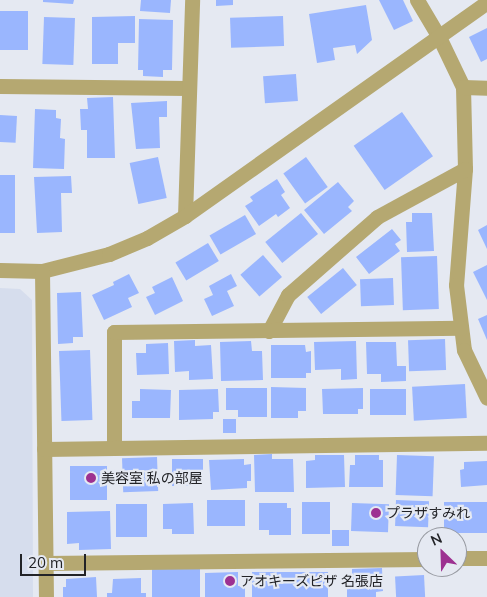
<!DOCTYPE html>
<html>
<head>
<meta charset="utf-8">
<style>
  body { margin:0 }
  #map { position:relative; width:487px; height:597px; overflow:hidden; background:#e5e9f2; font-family:Mulish,"Noto Sans JP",sans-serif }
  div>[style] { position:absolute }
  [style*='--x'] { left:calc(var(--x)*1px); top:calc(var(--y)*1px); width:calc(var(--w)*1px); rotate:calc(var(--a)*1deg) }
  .built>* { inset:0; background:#d6dded }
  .building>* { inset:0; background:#9ab6fe; transform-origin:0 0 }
  .minor>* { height:15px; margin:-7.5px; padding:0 7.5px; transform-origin:7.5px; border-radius:7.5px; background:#b5a871 }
  .dots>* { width:14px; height:14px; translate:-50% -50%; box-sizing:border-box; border:2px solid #e5e9f2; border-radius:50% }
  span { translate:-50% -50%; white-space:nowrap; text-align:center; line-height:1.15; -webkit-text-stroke:4.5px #e5e9f2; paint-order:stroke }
  .poi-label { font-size:14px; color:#222327 }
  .left { translate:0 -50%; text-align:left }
  .north { position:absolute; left:417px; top:527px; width:50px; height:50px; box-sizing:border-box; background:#e5e9f2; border:1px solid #979aa1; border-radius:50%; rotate:336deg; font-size:14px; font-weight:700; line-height:20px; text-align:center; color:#222327 }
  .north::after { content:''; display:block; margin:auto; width:18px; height:22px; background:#9d3191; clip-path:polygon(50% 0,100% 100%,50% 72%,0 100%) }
  .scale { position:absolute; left:20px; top:554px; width:66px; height:22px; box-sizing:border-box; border:2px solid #222327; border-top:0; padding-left:6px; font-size:15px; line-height:18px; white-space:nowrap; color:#222327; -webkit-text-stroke:4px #e5e9f2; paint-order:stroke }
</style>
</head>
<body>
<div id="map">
  <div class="built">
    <i style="clip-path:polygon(0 288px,20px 289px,32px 300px,33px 597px,0 597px)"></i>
  </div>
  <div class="building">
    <i style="clip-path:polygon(43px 0,74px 0,73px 4px,43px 2px)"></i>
    <i style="clip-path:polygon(141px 0,171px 0,170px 13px,140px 11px)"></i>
    <i style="clip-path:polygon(216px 0,233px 0,233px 5px,216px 6px)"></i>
    <i style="clip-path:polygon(379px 0,403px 0,413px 21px,394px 30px)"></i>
    <i style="clip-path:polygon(366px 5px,372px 40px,357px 54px,355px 45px,333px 48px,335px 60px,317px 63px,309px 14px)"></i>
    <i style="left:0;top:11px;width:28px;height:39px"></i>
    <i style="clip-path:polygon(135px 16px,135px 43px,118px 43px,118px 64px,92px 64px,92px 17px)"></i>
    <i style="left:283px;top:16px;width:30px;height:53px;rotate:88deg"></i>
    <i style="left:44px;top:17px;width:31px;height:47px;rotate:2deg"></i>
    <i style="clip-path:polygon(139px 19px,173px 20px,172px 70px,163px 70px,163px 77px,143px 76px,143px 70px,138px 70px)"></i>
    <i style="clip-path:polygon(487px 28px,487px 59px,481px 62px,469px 37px)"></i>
    <i style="left:296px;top:74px;width:27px;height:33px;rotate:86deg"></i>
    <i style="clip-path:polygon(113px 97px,115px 158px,87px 158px,87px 130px,81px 130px,80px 109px,88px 109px,87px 98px)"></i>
    <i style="clip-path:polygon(167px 101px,167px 117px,159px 117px,160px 148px,136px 149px,131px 103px)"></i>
    <i style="clip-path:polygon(35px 109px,56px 110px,56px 118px,61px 119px,60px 138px,65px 139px,64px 169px,33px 168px)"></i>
    <i style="left:402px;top:112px;width:54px;height:59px;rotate:55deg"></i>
    <i style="left:0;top:115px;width:17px;height:27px;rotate:3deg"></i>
    <i style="left:158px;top:157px;width:42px;height:29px;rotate:78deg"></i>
    <i style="left:306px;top:157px;width:37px;height:28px;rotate:54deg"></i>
    <i style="left:0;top:175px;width:15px;height:58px"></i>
    <i style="clip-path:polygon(71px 176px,72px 193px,61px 193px,62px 232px,37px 233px,34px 177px)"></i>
    <i style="clip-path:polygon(277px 179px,285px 192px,281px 195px,290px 208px,278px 217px,276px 214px,259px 226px,245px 206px,253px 201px,250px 197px)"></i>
    <i style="clip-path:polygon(338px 182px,354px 201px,348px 207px,352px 211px,324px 234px,304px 210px)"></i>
    <i style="left:301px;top:213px;width:27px;height:46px;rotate:51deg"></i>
    <i style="clip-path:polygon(412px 213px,432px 213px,434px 251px,407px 252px,406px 222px,412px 222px)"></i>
    <i style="left:245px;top:215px;width:22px;height:41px;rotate:60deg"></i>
    <i style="clip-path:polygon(487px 225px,487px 249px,478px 230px)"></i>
    <i style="clip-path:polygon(392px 229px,401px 240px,395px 244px,400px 251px,369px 274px,356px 257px)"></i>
    <i style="left:208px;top:243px;width:21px;height:38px;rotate:59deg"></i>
    <i style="left:263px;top:255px;width:29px;height:30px;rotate:49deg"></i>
    <i style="left:437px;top:256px;width:53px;height:36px;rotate:88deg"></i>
    <i style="clip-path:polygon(487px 265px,487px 300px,473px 272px)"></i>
    <i style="left:343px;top:268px;width:22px;height:46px;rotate:51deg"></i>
    <i style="clip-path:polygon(129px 274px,139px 293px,128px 298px,132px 307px,104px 320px,92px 295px,114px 285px,113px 282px)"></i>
    <i style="clip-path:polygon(231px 274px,237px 286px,227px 291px,234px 306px,212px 316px,204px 299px,213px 295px,209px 286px)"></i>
    <i style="clip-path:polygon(172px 277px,183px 301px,155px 315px,146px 297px,155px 293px,152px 287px)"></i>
    <i style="left:393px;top:278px;width:27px;height:33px;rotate:88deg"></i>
    <i style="clip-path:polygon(81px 292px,83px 337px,73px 337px,73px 343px,58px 344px,57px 293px)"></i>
    <i style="clip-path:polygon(487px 315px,487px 340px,478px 319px)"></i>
    <i style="left:445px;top:339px;width:31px;height:37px;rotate:88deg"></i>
    <i style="clip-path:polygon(195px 340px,195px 346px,211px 345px,213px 379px,189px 380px,189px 371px,175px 372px,174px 341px)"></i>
    <i style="clip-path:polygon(251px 341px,252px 351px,262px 351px,263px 380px,221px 381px,220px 342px)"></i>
    <i style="clip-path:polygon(356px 341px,357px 379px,341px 380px,341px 369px,315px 370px,314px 342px)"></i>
    <i style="clip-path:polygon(366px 342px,396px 342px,397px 366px,406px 366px,406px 381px,381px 382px,381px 374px,367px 374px)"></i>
    <i style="clip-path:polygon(168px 343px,169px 374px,137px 375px,136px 353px,146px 353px,146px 344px)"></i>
    <i style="clip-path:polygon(271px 345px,305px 345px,306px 352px,311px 351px,311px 373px,306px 373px,306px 378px,271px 378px)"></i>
    <i style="left:90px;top:350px;width:70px;height:31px;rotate:88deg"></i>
    <i style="left:465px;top:384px;width:34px;height:53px;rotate:87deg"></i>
    <i style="clip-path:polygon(271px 387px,306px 388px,306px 411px,298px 411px,298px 418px,271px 418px)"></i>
    <i style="clip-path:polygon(226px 388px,267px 388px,267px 417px,238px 417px,238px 410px,226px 410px)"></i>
    <i style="clip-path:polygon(363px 388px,363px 409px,358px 409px,358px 414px,323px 414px,322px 389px)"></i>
    <i style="clip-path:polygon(140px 389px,171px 390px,170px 418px,132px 418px,132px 401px,140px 401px)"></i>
    <i style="clip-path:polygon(218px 389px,219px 412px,213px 412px,213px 419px,179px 420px,179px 390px)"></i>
    <i style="left:370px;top:389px;width:36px;height:26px"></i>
    <i style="left:223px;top:419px;width:13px;height:14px"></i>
    <i style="clip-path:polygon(272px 454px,272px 459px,293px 459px,294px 492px,255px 492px,254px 455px)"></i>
    <i style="clip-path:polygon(315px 455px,344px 455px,345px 487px,306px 488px,306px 461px,315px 460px)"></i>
    <i style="clip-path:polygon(355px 455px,379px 455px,379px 460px,383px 460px,383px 487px,349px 487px,350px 465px,355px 465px)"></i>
    <i style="left:397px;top:455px;width:37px;height:40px;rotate:2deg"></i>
    <i style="left:157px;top:457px;width:34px;height:35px;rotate:88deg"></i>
    <i style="left:203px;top:459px;width:27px;height:31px;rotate:90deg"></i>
    <i style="clip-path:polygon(244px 459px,244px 465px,251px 464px,251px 481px,247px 481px,247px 488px,211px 490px,209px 460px)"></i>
    <i style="clip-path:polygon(487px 461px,487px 485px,461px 487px,460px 470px,464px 469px,464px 462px)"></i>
    <i style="left:107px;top:466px;width:34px;height:37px;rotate:90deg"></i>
    <i style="left:207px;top:500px;width:38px;height:26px"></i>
    <i style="left:396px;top:500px;width:33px;height:26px;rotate:2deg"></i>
    <i style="left:302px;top:502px;width:28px;height:32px"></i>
    <i style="left:444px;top:502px;width:43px;height:31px"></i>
    <i style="clip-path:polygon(193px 503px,194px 534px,172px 534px,172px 529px,163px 529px,163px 504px)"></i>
    <i style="clip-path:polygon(259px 503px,287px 503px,287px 508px,291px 508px,291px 535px,269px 535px,269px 530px,259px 530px)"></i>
    <i style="left:352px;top:503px;width:37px;height:28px;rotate:2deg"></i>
    <i style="left:147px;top:504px;width:33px;height:31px;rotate:90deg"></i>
    <i style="clip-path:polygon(110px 511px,111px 549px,79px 550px,79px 543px,67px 544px,67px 512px)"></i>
    <i style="left:332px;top:530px;width:17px;height:16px"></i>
    <i style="clip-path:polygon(382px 568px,383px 591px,376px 592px,376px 597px,347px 597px,347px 578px,352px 577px,352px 569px)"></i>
    <i style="left:200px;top:569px;width:28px;height:48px;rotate:90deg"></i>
    <i style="clip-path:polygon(238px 572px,238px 586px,245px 586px,245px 597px,205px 597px,205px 573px)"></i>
    <i style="left:328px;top:572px;width:25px;height:76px;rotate:90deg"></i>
    <i style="left:424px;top:575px;width:22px;height:29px;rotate:87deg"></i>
    <i style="clip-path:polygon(96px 577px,97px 597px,63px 597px,63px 587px,66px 587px,66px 579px)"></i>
    <i style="clip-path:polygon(141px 578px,141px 593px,146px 593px,146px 597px,107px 597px,107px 593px,112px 593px,113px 579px)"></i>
  </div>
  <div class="minor">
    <i style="--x:417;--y:0;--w:43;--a:59.3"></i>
    <i style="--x:439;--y:37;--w:55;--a:64.4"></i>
    <i style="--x:463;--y:87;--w:82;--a:88.6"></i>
    <i style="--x:465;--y:169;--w:116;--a:94.4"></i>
    <i style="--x:456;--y:285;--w:65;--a:83"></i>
    <i style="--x:464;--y:350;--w:53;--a:64.4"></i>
    <i style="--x:0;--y:86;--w:188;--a:0.6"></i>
    <i style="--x:463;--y:87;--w:24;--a:2"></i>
    <i style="--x:185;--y:216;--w:216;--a:-88.1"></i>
    <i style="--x:0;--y:270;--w:42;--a:1.4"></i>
    <i style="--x:42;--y:271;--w:69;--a:-14.2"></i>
    <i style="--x:109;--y:254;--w:41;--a:-22.8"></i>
    <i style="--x:147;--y:238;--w:44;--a:-30.1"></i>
    <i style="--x:185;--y:216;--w:370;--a:-35.3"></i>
    <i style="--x:42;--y:271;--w:326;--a:89.3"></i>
    <i style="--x:269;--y:331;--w:41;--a:-62.2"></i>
    <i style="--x:288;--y:295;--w:118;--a:-41.2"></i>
    <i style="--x:377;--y:217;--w:100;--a:-28.6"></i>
    <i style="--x:114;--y:447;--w:115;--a:-90"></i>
    <i style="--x:114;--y:332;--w:347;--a:-0.7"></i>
    <i style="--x:44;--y:449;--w:443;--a:-0.8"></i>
    <i style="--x:457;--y:558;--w:30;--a:0"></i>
    <i style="--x:46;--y:563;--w:381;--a:-0.6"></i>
  </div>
  <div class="dots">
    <i style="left:91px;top:478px;background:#9d3191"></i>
    <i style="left:376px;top:513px;background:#9d3191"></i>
    <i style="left:230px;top:581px;background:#9d3191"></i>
  </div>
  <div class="poi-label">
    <span class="left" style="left:101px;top:478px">美容室 私の部屋</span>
    <span class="left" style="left:386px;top:513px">プラザすみれ</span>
    <span class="left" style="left:240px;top:581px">アオキーズピザ 名張店</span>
  </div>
  <div class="north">N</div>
  <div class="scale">20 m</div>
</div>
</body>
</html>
